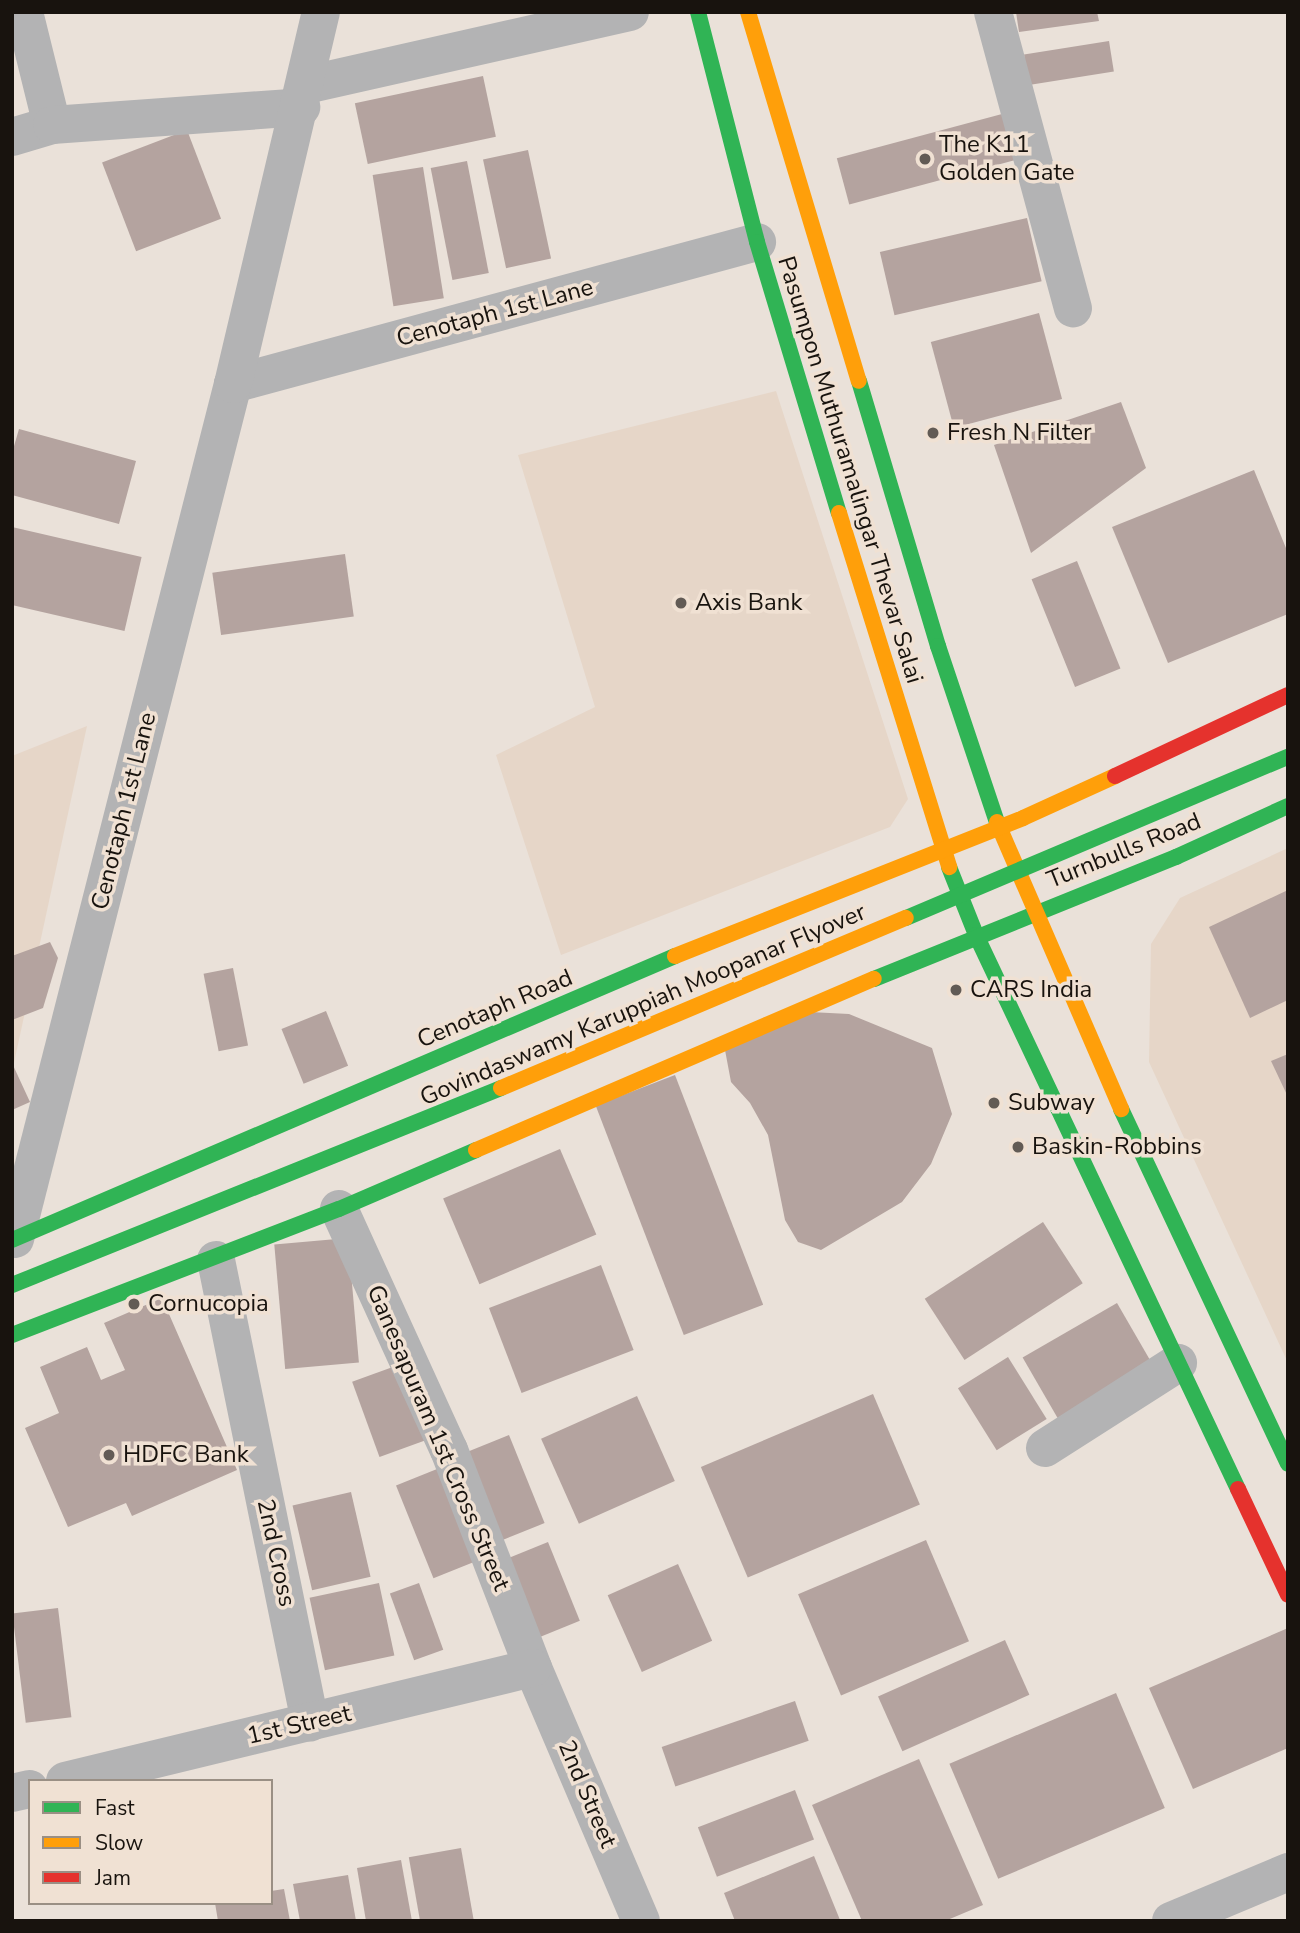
<!DOCTYPE html>
<html>
<head>
<meta charset="utf-8">
<style>
  body { margin:0 }
  #map { position:relative; width:1300px; height:1933px; overflow:hidden; background:#eae1d9; font-family:"Nunito Sans",sans-serif }
  div>[style] { position:absolute }
  [style*='--x'] { left:calc(var(--x)*1px); top:calc(var(--y)*1px); width:calc(var(--w)*1px); rotate:calc(var(--a)*1deg) }
  .built>* { inset:0; background:#e6d6c8 }
  .building>* { inset:0; background:#b4a39f; transform-origin:0 0 }
  .street>* { height:38px; margin:-19px; padding:0 19px; transform-origin:19px; border-radius:19px; background:#b3b3b4 }
  .fast>* { height:16px; margin:-8px; padding:0 8px; transform-origin:8px; border-radius:8px; background:#30b455 }
  .slow>* { height:16px; margin:-8px; padding:0 8px; transform-origin:8px; border-radius:8px; background:#ff9f0a }
  .jam>* { height:16px; margin:-8px; padding:0 8px; transform-origin:8px; border-radius:8px; background:#e5322d }
  .fast-bridge>* { height:16px; margin:-8px; padding:0 8px; transform-origin:8px; border-radius:8px; background:#30b455 }
  .slow-bridge>* { height:16px; margin:-8px; padding:0 8px; transform-origin:8px; border-radius:8px; background:#ff9f0a }
  .dots>* { width:19px; height:19px; translate:-50% -50%; box-sizing:border-box; border:4px solid #f0e1d3; border-radius:50% }
  span { translate:-50% -50%; white-space:nowrap; text-align:center; line-height:1.15; -webkit-text-stroke:7px #f0e1d3; paint-order:stroke }
  .poi-label { font-size:24px; color:#18130e }
  .left { translate:0 -50%; text-align:left }
  .street-label { font-size:24px; color:#18130e }
  .frame { position:absolute; inset:0; border:14px solid #18130e; pointer-events:none }
  .legend { position:absolute; left:28px; top:1779px; width:245px; height:126px; box-sizing:border-box; background:#f0e1d3; border:2px solid #9a8f84; margin:0; padding:9px 12px; list-style:none; font-size:21px; color:#18130e }
  .legend li { display:flex; align-items:center; gap:14px; height:35px }
  .legend b { width:35px; border:2px solid #9a8f84 }
</style>
</head>
<body>
<div id="map">
  <div class="built">
    <i style="clip-path:polygon(776px 391px,908px 799px,890px 827px,561px 955px,496px 755px,595px 707px,518px 455px)"></i>
    <i style="clip-path:polygon(87px 726px,12px 1072px,12px 756px)"></i>
    <i style="clip-path:polygon(1288px 848px,1288px 1363px,1149px 1062px,1151px 944px,1180px 898px)"></i>
  </div>
  <div class="building">
    <i style="clip-path:polygon(1016px 12px,1097px 12px,1099px 21px,1019px 32px)"></i>
    <i style="left:1109px;top:41px;width:31px;height:86px;rotate:81deg"></i>
    <i style="left:483px;top:76px;width:62px;height:131px;rotate:78deg"></i>
    <i style="left:1002px;top:114px;width:48px;height:171px;rotate:75deg"></i>
    <i style="left:187px;top:130px;width:95px;height:91px;rotate:69deg"></i>
    <i style="left:528px;top:150px;width:111px;height:46px;rotate:78deg"></i>
    <i style="left:467px;top:161px;width:114px;height:37px;rotate:79deg"></i>
    <i style="left:423px;top:167px;width:133px;height:51px;rotate:81deg"></i>
    <i style="left:1027px;top:218px;width:65px;height:151px;rotate:77deg"></i>
    <i style="left:1039px;top:313px;width:89px;height:112px;rotate:75deg"></i>
    <i style="clip-path:polygon(1121px 402px,1146px 468px,1031px 553px,994px 445px)"></i>
    <i style="clip-path:polygon(19px 429px,136px 461px,119px 524px,12px 495px,12px 453px)"></i>
    <i style="clip-path:polygon(1254px 470px,1288px 553px,1288px 614px,1168px 663px,1112px 527px)"></i>
    <i style="left:12px;top:527px;width:133px;height:76px;rotate:13deg"></i>
    <i style="left:345px;top:554px;width:63px;height:134px;rotate:82deg"></i>
    <i style="left:1077px;top:561px;width:116px;height:49px;rotate:68deg"></i>
    <i style="clip-path:polygon(1288px 890px,1288px 1000px,1250px 1018px,1209px 927px)"></i>
    <i style="clip-path:polygon(50px 942px,58px 958px,43px 1008px,12px 1020px,12px 956px)"></i>
    <i style="left:233px;top:968px;width:79px;height:30px;rotate:79deg"></i>
    <i style="left:326px;top:1011px;width:59px;height:48px;rotate:68deg"></i>
    <i style="clip-path:polygon(810px 1012px,849px 1014px,932px 1048px,952px 1114px,931px 1164px,902px 1202px,821px 1250px,798px 1242px,785px 1220px,768px 1135px,750px 1103px,731px 1082px,725px 1050px)"></i>
    <i style="clip-path:polygon(1288px 1054px,1288px 1097px,1271px 1061px)"></i>
    <i style="clip-path:polygon(12px 1063px,30px 1102px,12px 1110px)"></i>
    <i style="left:675px;top:1075px;width:246px;height:85px;rotate:69deg"></i>
    <i style="left:560px;top:1149px;width:93px;height:127px;rotate:67deg"></i>
    <i style="left:1043px;top:1222px;width:73px;height:141px;rotate:57deg"></i>
    <i style="left:348px;top:1238px;width:125px;height:74px;rotate:85deg"></i>
    <i style="left:601px;top:1265px;width:91px;height:120px;rotate:69deg"></i>
    <i style="clip-path:polygon(162px 1298px,237px 1470px,132px 1516px,126px 1503px,68px 1527px,25px 1428px,59px 1413px,40px 1367px,87px 1347px,101px 1380px,125px 1370px,104px 1323px)"></i>
    <i style="left:1117px;top:1303px;width:70px;height:109px;rotate:60deg"></i>
    <i style="left:1008px;top:1357px;width:73px;height:59px;rotate:58deg"></i>
    <i style="left:401px;top:1364px;width:80px;height:52px;rotate:70deg"></i>
    <i style="left:873px;top:1394px;width:120px;height:187px;rotate:67deg"></i>
    <i style="left:637px;top:1396px;width:93px;height:105px;rotate:66deg"></i>
    <i style="left:509px;top:1435px;width:95px;height:50px;rotate:68deg"></i>
    <i style="left:447px;top:1465px;width:100px;height:55px;rotate:68deg"></i>
    <i style="left:351px;top:1492px;width:87px;height:60px;rotate:77deg"></i>
    <i style="left:926px;top:1540px;width:110px;height:139px;rotate:67deg"></i>
    <i style="left:548px;top:1542px;width:85px;height:51px;rotate:68deg"></i>
    <i style="left:678px;top:1564px;width:84px;height:77px;rotate:66deg"></i>
    <i style="left:379px;top:1583px;width:74px;height:71px;rotate:78deg"></i>
    <i style="left:419px;top:1583px;width:71px;height:31px;rotate:70deg"></i>
    <i style="left:58px;top:1608px;width:110px;height:46px;rotate:83deg"></i>
    <i style="clip-path:polygon(1288px 1628px,1288px 1748px,1193px 1789px,1149px 1688px)"></i>
    <i style="left:1005px;top:1640px;width:60px;height:139px;rotate:66deg"></i>
    <i style="left:1116px;top:1693px;width:125px;height:181px;rotate:67deg"></i>
    <i style="left:795px;top:1701px;width:42px;height:141px;rotate:71deg"></i>
    <i style="clip-path:polygon(919px 1759px,983px 1905px,945px 1921px,862px 1921px,812px 1805px)"></i>
    <i style="left:795px;top:1790px;width:53px;height:104px;rotate:69deg"></i>
    <i style="left:461px;top:1848px;width:74px;height:53px;rotate:80deg"></i>
    <i style="clip-path:polygon(814px 1856px,840px 1920px,735px 1921px,724px 1893px)"></i>
    <i style="clip-path:polygon(401px 1860px,412px 1921px,366px 1921px,357px 1868px)"></i>
    <i style="clip-path:polygon(348px 1875px,356px 1921px,300px 1921px,293px 1884px)"></i>
    <i style="clip-path:polygon(284px 1889px,290px 1921px,218px 1921px,215px 1903px,271px 1903px,271px 1891px)"></i>
  </div>
  <div class="street">
    <i style="--x:24;--y:12;--w:116;--a:76.1"></i>
    <i style="--x:993;--y:12;--w:307;--a:74.9"></i>
    <i style="--x:306;--y:85;--w:332;--a:-12.7"></i>
    <i style="--x:12;--y:137;--w:42;--a:-16.7"></i>
    <i style="--x:52;--y:125;--w:250;--a:-4.1"></i>
    <i style="--x:233;--y:384;--w:543;--a:-15.16"></i>
    <i style="--x:339;--y:1209;--w:265;--a:65.5"></i>
    <i style="--x:449;--y:1450;--w:234;--a:68.9"></i>
    <i style="--x:533;--y:1668;--w:275;--a:66.9"></i>
    <i style="--x:15;--y:1239;--w:882;--a:-75.7"></i>
    <i style="--x:233;--y:384;--w:382;--a:-76.7"></i>
    <i style="--x:216;--y:1260;--w:472;--a:78.5"></i>
    <i style="--x:1045;--y:1448;--w:158;--a:-32.6"></i>
    <i style="--x:65;--y:1781;--w:481;--a:-13.6"></i>
    <i style="--x:12;--y:1793;--w:18;--a:-13"></i>
    <i style="--x:1171;--y:1921;--w:127;--a:-22.7"></i>
  </div>
  <div class="fast">
    <i style="--x:698;--y:12;--w:237;--a:75.6"></i>
    <i style="--x:757;--y:242;--w:283;--a:73.2"></i>
    <i style="--x:859;--y:381;--w:277;--a:73.4"></i>
    <i style="--x:938;--y:646;--w:186;--a:71.5"></i>
    <i style="--x:949;--y:867;--w:73;--a:68.3"></i>
    <i style="--x:976;--y:935;--w:613;--a:64.69"></i>
    <i style="--x:874;--y:979;--w:326;--a:-22"></i>
    <i style="--x:1176;--y:857;--w:123;--a:-24.5"></i>
    <i style="--x:1121;--y:1109;--w:392;--a:64.8"></i>
    <i style="--x:12;--y:1240;--w:721;--a:-23.19"></i>
    <i style="--x:12;--y:1335;--w:350;--a:-21.1"></i>
    <i style="--x:339;--y:1209;--w:149;--a:-23.3"></i>
  </div>
  <div class="slow">
    <i style="--x:748;--y:12;--w:385;--a:73.3"></i>
    <i style="--x:839;--y:513;--w:371;--a:72.7"></i>
    <i style="--x:997;--y:822;--w:313;--a:66.6"></i>
    <i style="--x:675;--y:956;--w:374;--a:-21.6"></i>
    <i style="--x:1023;--y:818;--w:101;--a:-24.5"></i>
    <i style="--x:476;--y:1150;--w:433;--a:-23.3"></i>
  </div>
  <div class="jam">
    <i style="--x:1115;--y:776;--w:191;--a:-25.1"></i>
    <i style="--x:1238;--y:1489;--w:117;--a:64.7"></i>
  </div>
  <div class="fast-bridge">
    <i style="--x:906;--y:918;--w:415;--a:-22.9"></i>
    <i style="--x:12;--y:1285;--w:527;--a:-21.94"></i>
  </div>
  <div class="slow-bridge">
    <i style="--x:501;--y:1088;--w:439;--a:-22.8"></i>
  </div>
  <div class="dots">
    <i style="left:925px;top:159px;background:#625b55"></i>
    <i style="left:933px;top:433px;background:#625b55"></i>
    <i style="left:681px;top:603px;background:#625b55"></i>
    <i style="left:956px;top:990px;background:#625b55"></i>
    <i style="left:994px;top:1103px;background:#625b55"></i>
    <i style="left:1018px;top:1147px;background:#625b55"></i>
    <i style="left:134px;top:1304px;background:#625b55"></i>
    <i style="left:109px;top:1455px;background:#625b55"></i>
  </div>
  <div class="poi-label">
    <span class="left" style="left:939px;top:159px">The K11<br>Golden Gate</span>
    <span class="left" style="left:947px;top:433px">Fresh N Filter</span>
    <span class="left" style="left:695px;top:603px">Axis Bank</span>
    <span class="left" style="left:970px;top:990px">CARS India</span>
    <span class="left" style="left:1008px;top:1103px">Subway</span>
    <span class="left" style="left:1032px;top:1147px">Baskin-Robbins</span>
    <span class="left" style="left:148px;top:1304px">Cornucopia</span>
    <span class="left" style="left:123px;top:1455px">HDFC Bank</span>
  </div>
  <div class="street-label">
    <span style="left:495px;top:313px;rotate:-15deg">Cenotaph 1st Lane</span>
    <span style="left:850px;top:470px;rotate:73deg">Pasumpon Muthuramalingar Thevar Salai</span>
    <span style="left:124px;top:811px;rotate:-76deg">Cenotaph 1st Lane</span>
    <span style="left:1124px;top:851px;rotate:-22deg">Turnbulls Road</span>
    <span style="left:643px;top:1005px;rotate:-23deg">Govindaswamy Karuppiah Moopanar Flyover</span>
    <span style="left:495px;top:1009px;rotate:-23deg">Cenotaph Road</span>
    <span style="left:438px;top:1438px;rotate:67deg">Ganesapuram 1st Cross Street</span>
    <span style="left:276px;top:1553px;rotate:78deg">2nd Cross</span>
    <span style="left:299px;top:1725px;rotate:-13deg">1st Street</span>
    <span style="left:587px;top:1794px;rotate:67deg">2nd Street</span>
  </div>
  <div class="frame"></div>
  <ul class="legend">
  <li><b style="height:9px;background:#30b455"></b>Fast</li>
  <li><b style="height:9px;background:#ff9f0a"></b>Slow</li>
  <li><b style="height:9px;background:#e5322d"></b>Jam</li>
  </ul>
</div>
</body>
</html>
